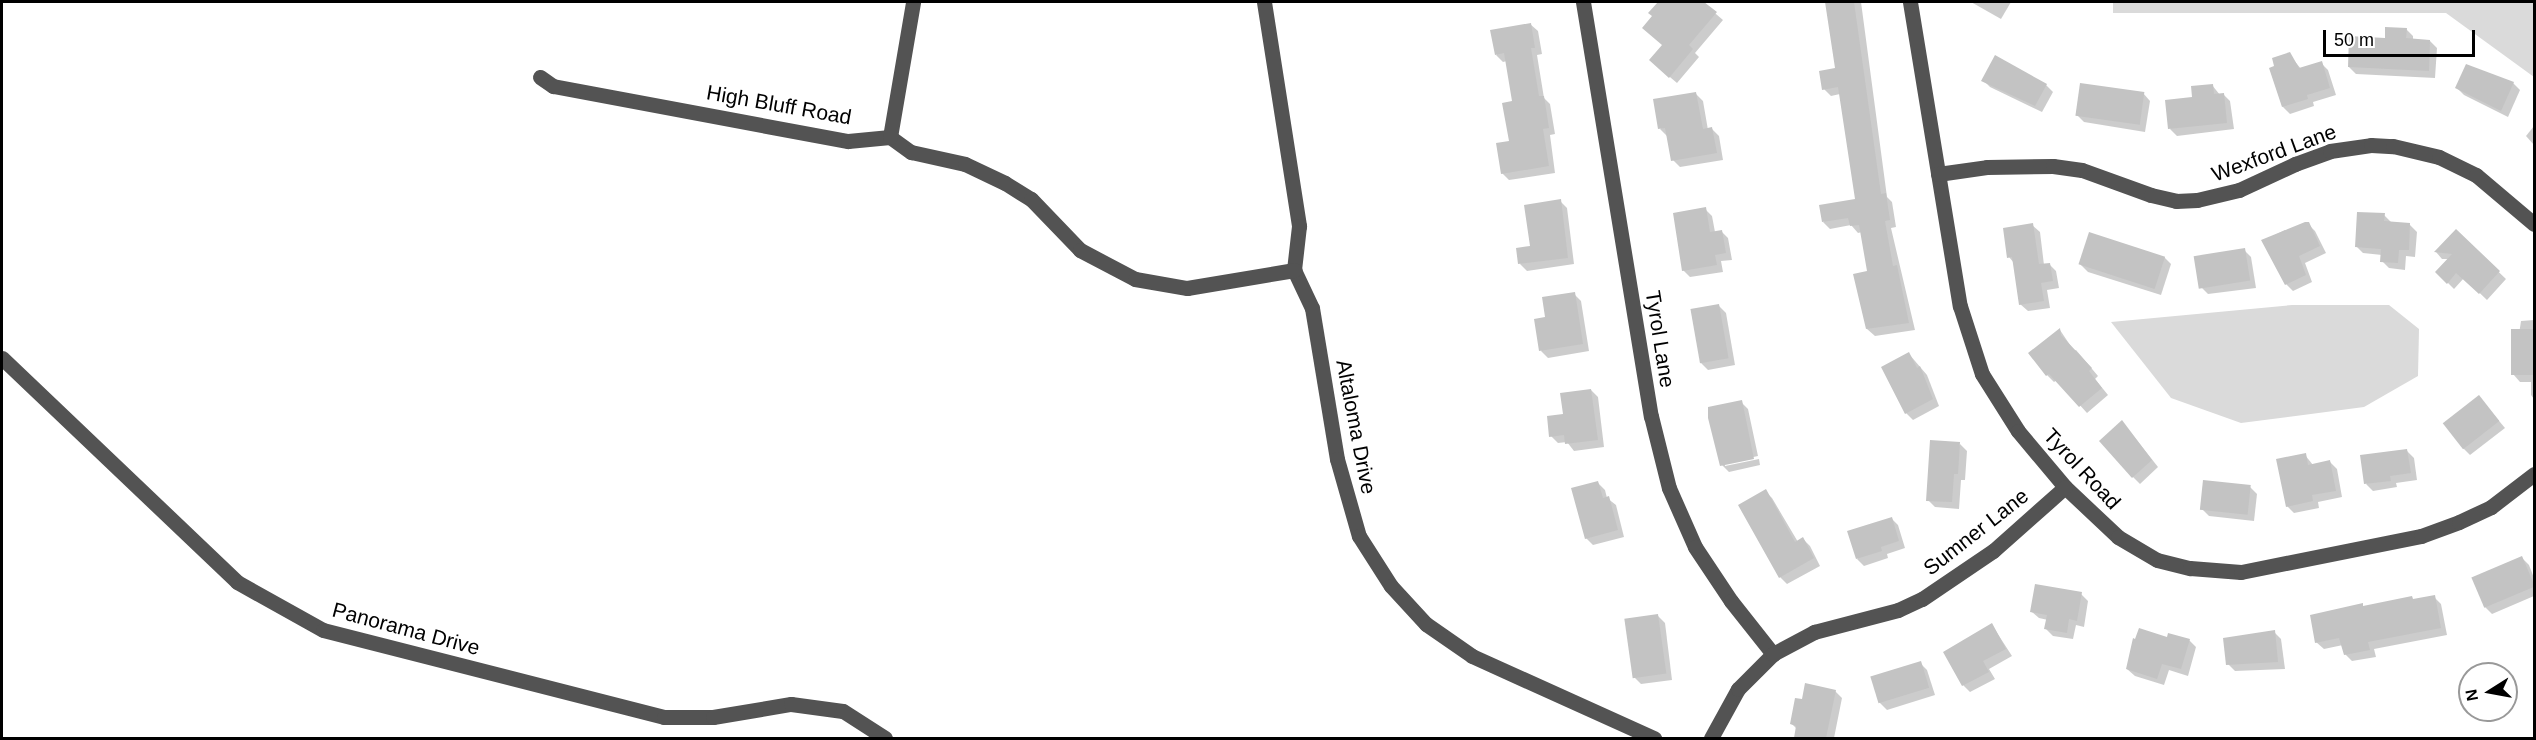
<!DOCTYPE html>
<html>
<head>
<meta charset="utf-8">
<style>
  body { margin:0 }
  #map { position:relative; width:2536px; height:740px; overflow:hidden; background:#fff; font-family:Arial,sans-serif }
  div>[style] { position:absolute }
  [style*='--x'] { left:calc(var(--x)*1px); top:calc(var(--y)*1px); width:calc(var(--w)*1px); rotate:calc(var(--a)*1deg) }
  .green>* { inset:0; background:#dadada }
  .shadow>* { inset:0; background:#0003 }
  .building>* { inset:0; background:#c3c3c3; transform-origin:0 0 }
  .minor>* { height:15px; margin:-7.5px; padding:0 7.5px; transform-origin:7.5px; border-radius:7.5px; background:#535353 }
  span { translate:-50% -50%; white-space:nowrap; text-align:center; line-height:1.15; -webkit-text-stroke:4.5px #fff; paint-order:stroke }
  .street-label { font-size:21px; color:#000 }
  .frame { position:absolute; inset:0; border:3px solid #000; pointer-events:none }
  .north { position:absolute; left:2458px; top:662px; width:60px; height:60px; box-sizing:border-box; background:#fff; border:2px solid #999; border-radius:50%; rotate:259deg; font-size:16px; font-weight:700; line-height:24px; text-align:center; color:#000 }
  .north::after { content:''; display:block; margin:auto; width:21px; height:27px; background:#000; clip-path:polygon(50% 0,100% 100%,50% 72%,0 100%) }
  .scale { position:absolute; left:2323px; top:30px; width:152px; height:27px; box-sizing:border-box; border:3px solid #000; border-top:0; padding-left:8px; font-size:18px; line-height:21px; white-space:nowrap; color:#000; -webkit-text-stroke:4px #fff; paint-order:stroke }
</style>
</head>
<body>
<div id="map">
  <div class="green">
    <i style="clip-path:polygon(2113px 2px,2534px 2px,2534px 77px,2446px 13px,2113px 13px)"></i>
    <i style="clip-path:polygon(2292px 305px,2389px 305px,2419px 329px,2418px 376px,2364px 407px,2241px 423px,2171px 398px,2111px 322px)"></i>
  </div>
  <div class="shadow">
    <i style="clip-path:polygon(1660px 2px,1702px 2px,1723px 20px,1695px 53px,1699px 57px,1677px 83px,1658px 67px,1663px 46px,1654px 16px,1651px 13px)"></i>
    <i style="clip-path:polygon(1826px 2px,1861px 2px,1887px 197px,1892px 202px,1896px 227px,1891px 228px,1915px 330px,1875px 336px,1867px 329px,1869px 272px,1862px 232px,1858px 233px,1851px 225px,1830px 229px,1823px 222px,1856px 200px,1840px 94px,1831px 96px,1824px 89px,1837px 69px)"></i>
    <i style="clip-path:polygon(1971px 2px,2011px 2px,2001px 19px)"></i>
    <i style="clip-path:polygon(1530px 24px,1538px 31px,1542px 54px,1537px 55px,1544px 98px,1550px 104px,1555px 134px,1550px 135px,1555px 173px,1509px 180px,1502px 173px,1510px 142px,1514px 102px,1507px 61px,1503px 62px,1496px 55px)"></i>
    <i style="clip-path:polygon(2406px 29px,2413px 36px,2413px 40px,2430px 41px,2437px 48px,2435px 78px,2356px 74px,2349px 67px,2386px 39px)"></i>
    <i style="clip-path:polygon(2289px 54px,2301px 69px,2321px 63px,2328px 70px,2336px 95px,2313px 102px,2314px 106px,2290px 114px,2283px 107px)"></i>
    <i style="clip-path:polygon(1996px 57px,2046px 85px,2053px 92px,2042px 112px,1990px 87px,1983px 80px)"></i>
    <i style="clip-path:polygon(2513px 83px,2520px 90px,2508px 117px,2464px 95px,2457px 88px)"></i>
    <i style="clip-path:polygon(2212px 85px,2220px 95px,2223px 94px,2230px 101px,2234px 129px,2177px 136px,2170px 129px,2194px 98px)"></i>
    <i style="clip-path:polygon(2143px 93px,2150px 101px,2145px 132px,2084px 122px,2077px 115px)"></i>
    <i style="clip-path:polygon(1696px 94px,1703px 101px,1708px 130px,1712px 129px,1719px 136px,1723px 160px,1680px 167px,1673px 160px,1667px 136px,1660px 129px)"></i>
    <i style="clip-path:polygon(2534px 126px,2534px 145px,2526px 136px)"></i>
    <i style="clip-path:polygon(1560px 201px,1567px 208px,1574px 264px,1527px 271px,1520px 264px)"></i>
    <i style="clip-path:polygon(1705px 209px,1712px 216px,1715px 232px,1721px 231px,1728px 238px,1732px 260px,1721px 261px,1723px 272px,1690px 277px,1683px 270px)"></i>
    <i style="clip-path:polygon(2384px 215px,2391px 222px,2410px 225px,2417px 232px,2415px 257px,2406px 256px,2405px 270px,2389px 268px,2382px 261px,2382px 255px,2363px 253px,2356px 246px)"></i>
    <i style="clip-path:polygon(2308px 224px,2315px 231px,2326px 253px,2305px 263px,2312px 282px,2293px 291px,2286px 284px,2263px 241px,2285px 230px,2287px 232px)"></i>
    <i style="clip-path:polygon(2032px 225px,2040px 232px,2044px 265px,2049px 264px,2056px 271px,2059px 288px,2047px 290px,2050px 308px,2028px 311px,2020px 304px,2014px 263px,2009px 257px)"></i>
    <i style="clip-path:polygon(2456px 231px,2506px 279px,2487px 300px,2464px 278px,2454px 289px,2437px 272px,2449px 259px,2442px 259px,2436px 252px)"></i>
    <i style="clip-path:polygon(2244px 250px,2251px 257px,2256px 288px,2208px 294px,2201px 287px)"></i>
    <i style="clip-path:polygon(2164px 257px,2171px 264px,2161px 295px,2088px 272px,2081px 265px)"></i>
    <i style="clip-path:polygon(1574px 294px,1581px 301px,1589px 351px,1548px 358px,1541px 351px)"></i>
    <i style="clip-path:polygon(1719px 306px,1726px 313px,1735px 365px,1708px 370px,1701px 363px)"></i>
    <i style="clip-path:polygon(2534px 320px,2534px 399px,2531px 395px,2531px 382px,2520px 382px,2513px 374px,2521px 321px)"></i>
    <i style="clip-path:polygon(2060px 330px,2074px 351px,2076px 350px,2082px 357px,2098px 376px,2095px 379px,2108px 395px,2087px 413px,2057px 380px,2054px 382px,2047px 375px)"></i>
    <i style="clip-path:polygon(1909px 354px,1927px 375px,1939px 406px,1913px 420px,1906px 413px)"></i>
    <i style="clip-path:polygon(1591px 390px,1598px 397px,1604px 447px,1574px 451px,1567px 442px,1558px 443px,1551px 436px,1564px 415px)"></i>
    <i style="clip-path:polygon(2479px 397px,2505px 428px,2470px 455px,2463px 448px)"></i>
    <i style="clip-path:polygon(1741px 402px,1748px 409px,1758px 456px,1725px 463px,1725px 466px,1759px 459px,1760px 465px,1729px 472px,1722px 465px)"></i>
    <i style="clip-path:polygon(2128px 429px,2158px 467px,2140px 484px,2133px 477px)"></i>
    <i style="clip-path:polygon(1960px 444px,1967px 451px,1965px 480px,1961px 480px,1959px 509px,1935px 507px,1928px 500px)"></i>
    <i style="clip-path:polygon(2407px 451px,2414px 458px,2417px 480px,2396px 483px,2397px 487px,2373px 491px,2366px 484px)"></i>
    <i style="clip-path:polygon(2305px 455px,2313px 465px,2330px 462px,2337px 469px,2342px 497px,2318px 502px,2319px 508px,2294px 513px,2287px 506px)"></i>
    <i style="clip-path:polygon(1598px 483px,1605px 490px,1607px 498px,1616px 505px,1624px 537px,1593px 545px,1586px 538px)"></i>
    <i style="clip-path:polygon(2250px 487px,2257px 494px,2254px 521px,2209px 516px,2202px 509px)"></i>
    <i style="clip-path:polygon(1765px 491px,1772px 498px,1798px 542px,1803px 539px,1810px 546px,1820px 566px,1787px 584px,1780px 577px,1740px 505px)"></i>
    <i style="clip-path:polygon(1891px 518px,1898px 525px,1905px 548px,1887px 554px,1888px 558px,1864px 566px,1857px 559px)"></i>
    <i style="clip-path:polygon(2522px 558px,2529px 565px,2534px 578px,2534px 596px,2492px 614px,2485px 607px)"></i>
    <i style="clip-path:polygon(2081px 594px,2088px 601px,2084px 627px,2076px 625px,2073px 639px,2053px 636px,2046px 629px,2048px 620px,2039px 618px,2031px 611px)"></i>
    <i style="clip-path:polygon(2434px 597px,2441px 604px,2447px 635px,2374px 649px,2376px 657px,2352px 661px,2345px 654px,2343px 645px,2324px 649px,2316px 642px,2362px 605px,2364px 607px)"></i>
    <i style="clip-path:polygon(1658px 616px,1665px 623px,1672px 680px,1641px 684px,1634px 677px)"></i>
    <i style="clip-path:polygon(1992px 625px,2012px 656px,1989px 669px,1995px 679px,1970px 692px,1963px 685px)"></i>
    <i style="clip-path:polygon(2274px 632px,2281px 639px,2285px 669px,2235px 671px,2228px 664px)"></i>
    <i style="clip-path:polygon(2168px 638px,2189px 640px,2196px 647px,2188px 676px,2169px 670px,2164px 685px,2135px 676px,2127px 669px)"></i>
    <i style="clip-path:polygon(1920px 663px,1927px 670px,1935px 695px,1887px 710px,1880px 703px,1872px 677px)"></i>
    <i style="clip-path:polygon(1835px 691px,1842px 698px,1834px 738px,1795px 738px,1797px 729px,1792px 724px,1803px 701px)"></i>
  </div>
  <div class="building">
    <i style="clip-path:polygon(1658px 2px,1704px 2px,1717px 12px,1689px 45px,1693px 49px,1669px 78px,1649px 60px,1662px 45px,1642px 28px,1652px 16px,1648px 13px)"></i>
    <i style="clip-path:polygon(1825px 2px,1854px 2px,1881px 194px,1886px 193px,1890px 220px,1885px 221px,1893px 266px,1897px 265px,1909px 323px,1866px 329px,1853px 274px,1867px 271px,1859px 225px,1850px 226px,1848px 218px,1822px 222px,1819px 205px,1855px 199px,1838px 87px,1822px 90px,1819px 71px,1835px 68px)"></i>
    <i style="clip-path:polygon(1531px 23px,1535px 48px,1531px 48px,1539px 96px,1544px 96px,1549px 128px,1543px 129px,1549px 166px,1501px 174px,1496px 143px,1509px 141px,1502px 103px,1512px 101px,1504px 53px,1495px 55px,1490px 30px)"></i>
    <i style="clip-path:polygon(2385px 27px,2407px 28px,2406px 38px,2430px 40px,2429px 71px,2348px 67px,2349px 36px,2385px 38px)"></i>
    <i style="clip-path:polygon(2290px 52px,2299px 68px,2322px 61px,2330px 88px,2307px 95px,2308px 99px,2282px 107px,2269px 68px,2274px 66px,2272px 58px)"></i>
    <i style="clip-path:polygon(1995px 55px,2047px 84px,2035px 106px,1981px 81px)"></i>
    <i style="clip-path:polygon(2466px 64px,2514px 82px,2501px 111px,2455px 88px)"></i>
    <i style="left:2080px;top:83px;width:65px;height:33px;rotate:8deg"></i>
    <i style="clip-path:polygon(2213px 84px,2214px 94px,2224px 93px,2227px 123px,2168px 129px,2165px 100px,2192px 97px,2191px 86px)"></i>
    <i style="clip-path:polygon(1696px 92px,1703px 129px,1712px 127px,1717px 153px,1671px 161px,1665px 128px,1658px 129px,1653px 99px)"></i>
    <i style="clip-path:polygon(1561px 199px,1568px 258px,1518px 264px,1516px 248px,1530px 246px,1524px 205px)"></i>
    <i style="clip-path:polygon(1706px 207px,1710px 232px,1722px 230px,1726px 253px,1715px 255px,1717px 265px,1682px 271px,1673px 213px)"></i>
    <i style="clip-path:polygon(2357px 212px,2385px 213px,2384px 221px,2410px 223px,2409px 250px,2399px 250px,2398px 263px,2380px 262px,2381px 249px,2355px 247px)"></i>
    <i style="clip-path:polygon(2305px 222px,2309px 222px,2320px 246px,2299px 256px,2306px 275px,2285px 285px,2261px 240px)"></i>
    <i style="clip-path:polygon(2033px 223px,2039px 264px,2050px 263px,2053px 281px,2041px 283px,2044px 301px,2019px 305px,2012px 257px,2007px 258px,2003px 228px)"></i>
    <i style="clip-path:polygon(2456px 229px,2500px 271px,2479px 294px,2456px 273px,2447px 284px,2435px 272px,2452px 254px,2434px 252px)"></i>
    <i style="left:2089px;top:232px;width:80px;height:34px;rotate:18deg"></i>
    <i style="left:2245px;top:248px;width:33px;height:52px;rotate:81deg"></i>
    <i style="clip-path:polygon(1575px 292px,1583px 344px,1539px 351px,1534px 319px,1545px 317px,1542px 297px)"></i>
    <i style="left:1719px;top:304px;width:55px;height:29px;rotate:80deg"></i>
    <i style="clip-path:polygon(2060px 328px,2061px 335px,2092px 368px,2089px 371px,2102px 388px,2079px 407px,2049px 374px,2046px 376px,2028px 353px)"></i>
    <i style="left:2511px;top:329px;width:24px;height:46px"></i>
    <i style="clip-path:polygon(1909px 352px,1917px 368px,1920px 366px,1933px 399px,1905px 414px,1881px 367px)"></i>
    <i style="clip-path:polygon(1591px 389px,1598px 440px,1565px 444px,1564px 435px,1549px 437px,1547px 416px,1563px 414px,1560px 393px)"></i>
    <i style="left:2479px;top:395px;width:33px;height:46px;rotate:52deg"></i>
    <i style="clip-path:polygon(1742px 400px,1754px 459px,1720px 466px,1708px 418px,1708px 407px)"></i>
    <i style="clip-path:polygon(2122px 420px,2152px 460px,2132px 478px,2099px 441px)"></i>
    <i style="clip-path:polygon(1930px 440px,1960px 442px,1958px 474px,1954px 474px,1952px 502px,1926px 501px)"></i>
    <i style="clip-path:polygon(2407px 449px,2411px 473px,2390px 476px,2391px 481px,2364px 484px,2360px 455px)"></i>
    <i style="clip-path:polygon(2306px 453px,2308px 465px,2330px 460px,2336px 491px,2312px 495px,2313px 501px,2286px 507px,2276px 459px)"></i>
    <i style="left:2203px;top:480px;width:48px;height:30px;rotate:6deg"></i>
    <i style="clip-path:polygon(1598px 481px,1603px 498px,1609px 496px,1618px 530px,1585px 539px,1571px 488px)"></i>
    <i style="clip-path:polygon(1766px 489px,1795px 542px,1803px 537px,1814px 558px,1779px 578px,1738px 505px)"></i>
    <i style="clip-path:polygon(1892px 517px,1899px 541px,1881px 547px,1882px 551px,1856px 559px,1847px 531px)"></i>
    <i style="left:2522px;top:556px;width:33px;height:55px;rotate:67deg"></i>
    <i style="clip-path:polygon(2035px 584px,2082px 592px,2077px 621px,2069px 619px,2067px 633px,2044px 629px,2047px 615px,2030px 612px)"></i>
    <i style="clip-path:polygon(2435px 595px,2441px 628px,2368px 642px,2370px 650px,2344px 655px,2339px 638px,2315px 643px,2310px 615px,2363px 603px,2363px 606px,2412px 596px,2413px 599px)"></i>
    <i style="left:1658px;top:614px;width:60px;height:34px;rotate:82deg"></i>
    <i style="clip-path:polygon(1992px 623px,2006px 649px,1983px 661px,1989px 672px,1962px 686px,1943px 652px)"></i>
    <i style="clip-path:polygon(2139px 628px,2167px 637px,2168px 633px,2190px 639px,2181px 669px,2162px 664px,2157px 679px,2126px 669px,2133px 638px,2135px 639px)"></i>
    <i style="clip-path:polygon(2275px 630px,2278px 662px,2226px 665px,2223px 638px)"></i>
    <i style="left:1921px;top:661px;width:28px;height:53px;rotate:73deg"></i>
    <i style="clip-path:polygon(1805px 683px,1836px 690px,1826px 738px,1794px 738px,1796px 726px,1790px 724px,1795px 698px,1802px 699px)"></i>
  </div>
  <div class="minor">
    <i style="--x:1264;--y:2;--w:227;--a:81.1"></i>
    <i style="--x:1299;--y:226;--w:44;--a:96.5"></i>
    <i style="--x:1294;--y:270;--w:42;--a:64.7"></i>
    <i style="--x:1312;--y:308;--w:153;--a:80.6"></i>
    <i style="--x:1337;--y:459;--w:80;--a:74.1"></i>
    <i style="--x:1359;--y:536;--w:59;--a:57.4"></i>
    <i style="--x:1391;--y:586;--w:52;--a:47.4"></i>
    <i style="--x:1426;--y:624;--w:56;--a:34.8"></i>
    <i style="--x:1472;--y:656;--w:200;--a:24.3"></i>
    <i style="--x:1583;--y:2;--w:420;--a:80.7"></i>
    <i style="--x:1651;--y:416;--w:74;--a:76"></i>
    <i style="--x:1669;--y:488;--w:64;--a:66.2"></i>
    <i style="--x:1695;--y:547;--w:65;--a:56.3"></i>
    <i style="--x:1731;--y:601;--w:68;--a:51.6"></i>
    <i style="--x:1910;--y:2;--w:308;--a:80.7"></i>
    <i style="--x:1960;--y:306;--w:71;--a:72.1"></i>
    <i style="--x:1982;--y:374;--w:67;--a:57.7"></i>
    <i style="--x:2018;--y:431;--w:73;--a:50"></i>
    <i style="--x:2065;--y:487;--w:73;--a:43.3"></i>
    <i style="--x:2118;--y:537;--w:45;--a:30.5"></i>
    <i style="--x:2157;--y:560;--w:34;--a:14"></i>
    <i style="--x:2190;--y:568;--w:51;--a:4.5"></i>
    <i style="--x:2241;--y:572;--w:184;--a:-11.3"></i>
    <i style="--x:2421;--y:536;--w:40;--a:-20.2"></i>
    <i style="--x:2459;--y:522;--w:35;--a:-25"></i>
    <i style="--x:2491;--y:507;--w:54;--a:-37.5"></i>
    <i style="--x:540;--y:77;--w:16;--a:35"></i>
    <i style="--x:553;--y:86;--w:300;--a:10.6"></i>
    <i style="--x:848;--y:141;--w:42;--a:-5.4"></i>
    <i style="--x:890;--y:137;--w:26;--a:36"></i>
    <i style="--x:911;--y:152;--w:55;--a:12.5"></i>
    <i style="--x:965;--y:164;--w:44;--a:25.4"></i>
    <i style="--x:1005;--y:183;--w:31;--a:32"></i>
    <i style="--x:1031;--y:199;--w:71;--a:46.1"></i>
    <i style="--x:1080;--y:250;--w:62;--a:27.8"></i>
    <i style="--x:1135;--y:279;--w:53;--a:9.8"></i>
    <i style="--x:1187;--y:288;--w:109;--a:-9.5"></i>
    <i style="--x:890;--y:137;--w:137;--a:-80.3"></i>
    <i style="--x:1938;--y:174;--w:49;--a:-8.1"></i>
    <i style="--x:1987;--y:167;--w:66;--a:-0.9"></i>
    <i style="--x:2053;--y:166;--w:29;--a:8"></i>
    <i style="--x:2082;--y:170;--w:73;--a:19.9"></i>
    <i style="--x:2151;--y:195;--w:26;--a:13"></i>
    <i style="--x:2176;--y:201;--w:21;--a:-3"></i>
    <i style="--x:2197;--y:200;--w:43;--a:-13.4"></i>
    <i style="--x:2239;--y:190;--w:62;--a:-24.9"></i>
    <i style="--x:2295;--y:164;--w:37;--a:-20"></i>
    <i style="--x:2330;--y:151;--w:41;--a:-8.3"></i>
    <i style="--x:2371;--y:145;--w:22;--a:3"></i>
    <i style="--x:2393;--y:146;--w:47;--a:13.4"></i>
    <i style="--x:2439;--y:157;--w:41;--a:25.9"></i>
    <i style="--x:2476;--y:175;--w:76;--a:40.2"></i>
    <i style="--x:2;--y:358;--w:325;--a:43.6"></i>
    <i style="--x:237;--y:582;--w:98;--a:29.2"></i>
    <i style="--x:323;--y:630;--w:352;--a:14.3"></i>
    <i style="--x:664;--y:717;--w:49;--a:0"></i>
    <i style="--x:713;--y:717;--w:79;--a:-9.5"></i>
    <i style="--x:791;--y:704;--w:52;--a:7.7"></i>
    <i style="--x:843;--y:711;--w:50;--a:32.7"></i>
    <i style="--x:1711;--y:738;--w:56;--a:-61.1"></i>
    <i style="--x:1738;--y:689;--w:49;--a:-45"></i>
    <i style="--x:1773;--y:654;--w:47;--a:-28.2"></i>
    <i style="--x:1814;--y:632;--w:87;--a:-14.7"></i>
    <i style="--x:1898;--y:610;--w:26;--a:-25"></i>
    <i style="--x:1922;--y:599;--w:86;--a:-34.1"></i>
    <i style="--x:1993;--y:551;--w:96;--a:-41.6"></i>
  </div>
  <div class="street-label">
    <span style="left:779px;top:105px;rotate:10deg">High Bluff Road</span>
    <span style="left:2274px;top:153px;rotate:-20deg">Wexford Lane</span>
    <span style="left:1660px;top:339px;rotate:81deg">Tyrol Lane</span>
    <span style="left:1356px;top:427px;rotate:79deg">Altaloma Drive</span>
    <span style="left:2082px;top:469px;rotate:47deg">Tyrol Road</span>
    <span style="left:1976px;top:532px;rotate:-38deg">Sumner Lane</span>
    <span style="left:406px;top:629px;rotate:15deg">Panorama Drive</span>
  </div>
  <div class="frame"></div>
  <div class="north">N</div>
  <div class="scale">50 m</div>
</div>
</body>
</html>
